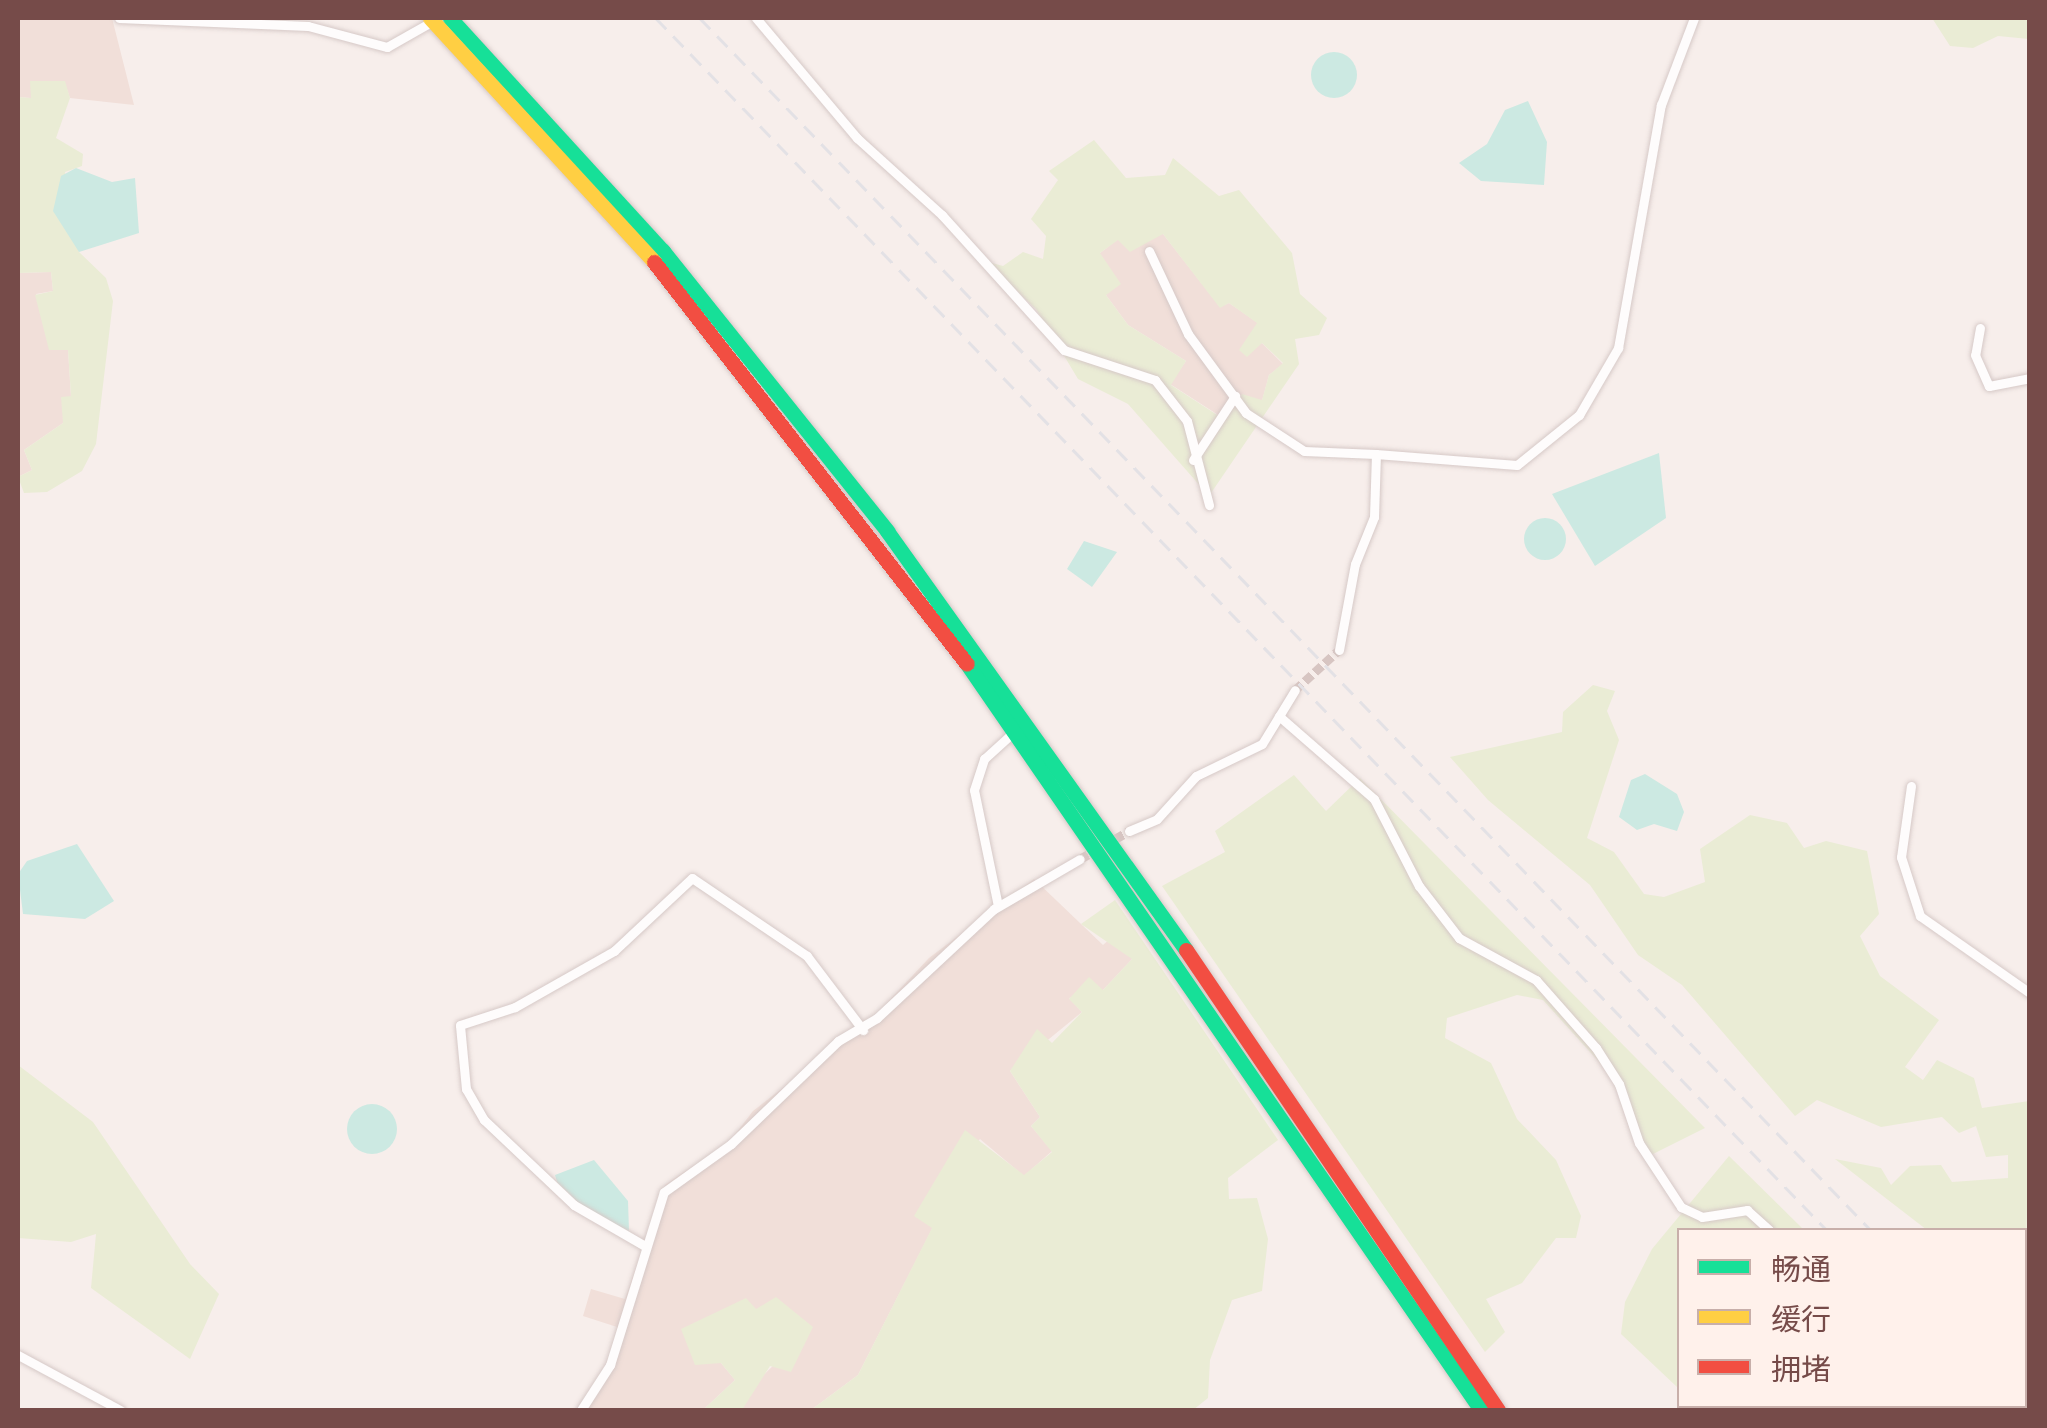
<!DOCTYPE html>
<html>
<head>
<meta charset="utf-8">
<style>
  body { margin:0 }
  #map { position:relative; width:2047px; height:1428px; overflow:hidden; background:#f7eeeb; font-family:"Asap Condensed","Noto Sans SC",sans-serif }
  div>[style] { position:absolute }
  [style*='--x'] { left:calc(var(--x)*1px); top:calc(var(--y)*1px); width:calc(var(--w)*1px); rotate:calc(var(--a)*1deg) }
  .residential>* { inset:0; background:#f1dfd9 }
  .green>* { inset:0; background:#eaecd5 }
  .water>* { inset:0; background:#cce9e2 }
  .round { border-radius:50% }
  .street-tunnel>* { height:9px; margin-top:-4.5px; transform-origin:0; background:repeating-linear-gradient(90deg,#d7c5c2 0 9px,transparent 0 13.5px) }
  .roads { filter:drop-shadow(0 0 2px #d6c9c7) drop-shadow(0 0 2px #d6c9c7) }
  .street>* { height:9px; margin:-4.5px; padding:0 4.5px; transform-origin:4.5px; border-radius:4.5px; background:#fefcfc }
  .fast>* { height:15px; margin:-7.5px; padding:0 7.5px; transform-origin:7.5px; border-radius:7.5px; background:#16e098 }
  .slow>* { height:15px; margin:-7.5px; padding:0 7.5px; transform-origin:7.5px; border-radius:7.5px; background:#ffcf43 }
  .jam>* { height:15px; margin:-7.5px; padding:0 7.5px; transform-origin:7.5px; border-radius:7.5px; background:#f24e42 }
  .rail>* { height:2.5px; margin-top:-1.25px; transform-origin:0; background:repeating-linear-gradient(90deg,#e3e1e5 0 15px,transparent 0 25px) }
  span { translate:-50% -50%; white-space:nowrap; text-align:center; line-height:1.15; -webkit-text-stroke:8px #fff1eb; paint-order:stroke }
  .frame { position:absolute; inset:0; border:20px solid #764b49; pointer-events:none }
  .legend { position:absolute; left:1677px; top:1228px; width:350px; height:180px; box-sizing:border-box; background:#fff1eb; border:2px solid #c8afaa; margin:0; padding:12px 18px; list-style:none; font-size:30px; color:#764b49 }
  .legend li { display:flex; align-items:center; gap:20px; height:50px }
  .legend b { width:50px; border:2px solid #c8afaa }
</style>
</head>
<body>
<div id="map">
  <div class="residential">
    <i style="clip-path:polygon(18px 18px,112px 18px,134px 105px,70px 98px,64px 81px,31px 81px,31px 98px,18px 97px)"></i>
    <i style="clip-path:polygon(1163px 234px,1220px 307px,1229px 303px,1258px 323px,1240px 350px,1262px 343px,1283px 364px,1269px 375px,1262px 401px,1226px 420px,1170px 384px,1186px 361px,1128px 325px,1106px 295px,1099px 254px,1118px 239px)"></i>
    <i style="clip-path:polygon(51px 272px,53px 291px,36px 294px,68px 349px,71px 397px,63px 423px,24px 450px,32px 470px,18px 477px,18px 273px)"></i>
    <i style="clip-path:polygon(1034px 879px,1103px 945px,1111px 938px,1133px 958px,1103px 990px,1069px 998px,1082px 1012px,1010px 1071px,1040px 1117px,1031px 1126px,1052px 1151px,1024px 1176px,980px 1139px,915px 1216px,933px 1227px,858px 1375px,811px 1410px,742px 1410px,750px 1388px,813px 1327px,721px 1363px,735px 1380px,703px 1410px,579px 1410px,606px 1369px,617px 1327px,583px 1316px,591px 1289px,625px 1299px,665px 1185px,730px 1141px,753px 1111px,871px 1020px,929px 958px)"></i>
  </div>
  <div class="green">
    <i style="clip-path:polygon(1932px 18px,2029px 18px,2029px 39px,1998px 36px,1973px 48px,1950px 46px)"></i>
    <i style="clip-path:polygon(30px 81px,65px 81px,70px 98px,56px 138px,83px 154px,82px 166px,65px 172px,79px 252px,106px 278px,113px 301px,96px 444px,82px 471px,47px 492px,24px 493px,18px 477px,32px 470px,24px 450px,63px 423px,61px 397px,71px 396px,68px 350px,49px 350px,35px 295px,53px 291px,51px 272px,18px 273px,18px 97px,31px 98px)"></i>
    <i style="clip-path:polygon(evenodd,1094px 140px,1126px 178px,1165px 175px,1173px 158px,1219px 196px,1239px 190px,1292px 253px,1300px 294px,1327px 318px,1319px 335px,1295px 339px,1299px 364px,1209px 496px,1128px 404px,1078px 379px,1036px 309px,985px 261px,1003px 266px,1023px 252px,1043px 259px,1046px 236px,1031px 219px,1058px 180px,1049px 171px,1094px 140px,1163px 234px,1220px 308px,1229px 303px,1257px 323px,1239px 350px,1247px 357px,1262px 343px,1283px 363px,1269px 375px,1262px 400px,1242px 394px,1225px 420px,1171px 385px,1186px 361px,1128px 325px,1106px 295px,1121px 284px,1100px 253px,1118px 240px,1130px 252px,1163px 234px)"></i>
    <i style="clip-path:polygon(1593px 685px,1615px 691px,1607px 711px,1619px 740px,1587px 838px,1614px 852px,1644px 894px,1664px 897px,1705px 882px,1700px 849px,1750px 815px,1787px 823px,1804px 848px,1826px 841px,1867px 851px,1879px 914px,1860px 936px,1880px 976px,1939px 1020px,1905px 1067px,1923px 1080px,1937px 1060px,1974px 1078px,1982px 1108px,2029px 1101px,2025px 1316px,2024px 1230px,1927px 1230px,1835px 1159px,1881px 1168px,1891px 1185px,1910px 1166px,1941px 1165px,1952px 1182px,2008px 1178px,2008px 1155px,1986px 1157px,1976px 1126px,1959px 1133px,1942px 1117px,1881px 1127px,1817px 1100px,1795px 1116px,1682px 985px,1638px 955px,1590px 885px,1488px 800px,1450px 757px,1562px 732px,1563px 712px)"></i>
    <i style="clip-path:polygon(1294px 775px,1326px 811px,1360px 778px,1705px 1128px,1645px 1158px,1610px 1074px,1543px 1000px,1517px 995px,1447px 1018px,1445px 1038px,1491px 1063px,1517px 1119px,1556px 1160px,1581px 1216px,1576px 1238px,1556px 1238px,1522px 1283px,1486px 1299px,1505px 1332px,1485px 1352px,1162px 886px,1225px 852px,1215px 831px)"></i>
    <i style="clip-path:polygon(1115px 900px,1278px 1140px,1228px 1178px,1229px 1199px,1257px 1198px,1268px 1239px,1262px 1291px,1232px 1300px,1210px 1360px,1208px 1398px,1193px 1410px,811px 1410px,858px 1375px,932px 1228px,914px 1216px,965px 1130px,1024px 1175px,1052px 1152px,1031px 1126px,1040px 1117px,1010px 1071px,1037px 1029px,1052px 1043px,1082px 1012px,1069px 999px,1089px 977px,1103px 990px,1132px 959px,1081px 924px)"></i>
    <i style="clip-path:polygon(18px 1065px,93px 1122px,190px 1264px,219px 1294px,190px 1359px,91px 1288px,96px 1234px,71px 1242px,18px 1238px)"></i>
    <i style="clip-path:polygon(1729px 1156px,1804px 1230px,1680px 1230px,1677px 1387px,1621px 1334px,1625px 1302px,1652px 1249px)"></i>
    <i style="clip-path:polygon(776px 1297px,813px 1327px,791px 1372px,770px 1366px,742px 1410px,703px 1410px,735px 1380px,721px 1363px,695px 1365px,681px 1329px,746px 1298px,756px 1309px)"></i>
  </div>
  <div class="water">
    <i class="round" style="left:1311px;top:52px;width:46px;height:46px"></i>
    <i style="clip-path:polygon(1528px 101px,1547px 142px,1544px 185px,1481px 181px,1459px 163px,1487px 144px,1505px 110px)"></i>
    <i style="clip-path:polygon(76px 168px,112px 182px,135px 178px,139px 233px,79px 252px,53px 211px,61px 176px)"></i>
    <i style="clip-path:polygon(1659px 453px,1666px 518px,1595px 566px,1552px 494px)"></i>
    <i class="round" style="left:1524px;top:518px;width:42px;height:42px"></i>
    <i style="clip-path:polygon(1084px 541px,1117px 552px,1092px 587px,1067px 569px)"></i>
    <i style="clip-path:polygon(1645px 774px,1677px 794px,1684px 812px,1677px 831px,1654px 824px,1637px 830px,1619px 817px,1631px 780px)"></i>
    <i style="clip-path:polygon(77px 844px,114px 901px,85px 919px,23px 914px,18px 874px,27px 861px)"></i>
    <i class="round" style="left:347px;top:1104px;width:50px;height:50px"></i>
    <i style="clip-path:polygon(594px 1160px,628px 1201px,629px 1231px,585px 1209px,557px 1182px,555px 1175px)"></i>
  </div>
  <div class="street-tunnel">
    <i style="--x:1295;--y:690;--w:59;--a:-42.3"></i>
    <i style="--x:1080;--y:859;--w:56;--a:-29.7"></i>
  </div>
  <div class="roads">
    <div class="street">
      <i style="--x:119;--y:18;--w:189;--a:2.4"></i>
      <i style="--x:308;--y:26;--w:82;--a:14.9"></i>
      <i style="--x:387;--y:47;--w:53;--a:-29.5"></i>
      <i style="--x:756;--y:18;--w:157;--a:49.9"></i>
      <i style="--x:857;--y:138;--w:115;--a:42.2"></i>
      <i style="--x:942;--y:215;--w:182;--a:47.9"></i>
      <i style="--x:1064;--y:350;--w:96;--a:18.2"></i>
      <i style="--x:1155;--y:380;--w:52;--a:52"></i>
      <i style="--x:1187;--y:421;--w:87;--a:75.3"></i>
      <i style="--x:1149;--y:251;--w:92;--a:64.8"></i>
      <i style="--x:1188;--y:334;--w:98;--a:53.7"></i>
      <i style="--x:1246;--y:413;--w:69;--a:33.2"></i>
      <i style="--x:1304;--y:451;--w:72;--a:2.4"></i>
      <i style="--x:1980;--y:328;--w:27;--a:100"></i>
      <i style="--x:1975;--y:355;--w:34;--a:66"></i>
      <i style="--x:1989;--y:386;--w:42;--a:-11"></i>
      <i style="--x:1193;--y:460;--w:77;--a:-56.7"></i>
      <i style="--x:1339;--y:650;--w:87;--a:-79.5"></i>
      <i style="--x:1355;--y:564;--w:51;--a:-68"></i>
      <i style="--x:1374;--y:517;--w:63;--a:-88.2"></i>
      <i style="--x:1376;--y:454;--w:141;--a:4.5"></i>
      <i style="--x:1517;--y:465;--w:80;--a:-38.9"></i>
      <i style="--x:1579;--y:415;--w:78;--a:-59.8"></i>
      <i style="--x:1618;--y:348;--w:247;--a:-80"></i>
      <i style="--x:1661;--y:105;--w:93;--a:-69.2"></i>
      <i style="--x:1279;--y:716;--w:126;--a:41.1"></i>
      <i style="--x:1374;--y:799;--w:98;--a:62.7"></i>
      <i style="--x:1419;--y:886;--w:66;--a:52.4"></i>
      <i style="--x:1459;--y:938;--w:88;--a:28.6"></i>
      <i style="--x:1536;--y:980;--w:91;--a:48.6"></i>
      <i style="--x:1596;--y:1048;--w:43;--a:57.4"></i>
      <i style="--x:1619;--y:1084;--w:62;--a:71.3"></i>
      <i style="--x:1639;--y:1143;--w:77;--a:56.7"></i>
      <i style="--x:1681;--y:1207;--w:23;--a:25"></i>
      <i style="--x:1702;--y:1217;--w:46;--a:-8.8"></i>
      <i style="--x:1747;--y:1210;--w:30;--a:42"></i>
      <i style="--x:1911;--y:786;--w:72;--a:98"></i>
      <i style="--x:1901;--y:857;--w:62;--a:72.1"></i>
      <i style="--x:1920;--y:916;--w:134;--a:35"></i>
      <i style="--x:1129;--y:831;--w:30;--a:-23"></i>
      <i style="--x:1157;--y:819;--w:58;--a:-47.8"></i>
      <i style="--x:1196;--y:776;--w:73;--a:-25.9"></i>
      <i style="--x:1262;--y:744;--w:63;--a:-58.6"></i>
      <i style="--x:998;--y:906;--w:118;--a:-101.7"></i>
      <i style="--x:974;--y:790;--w:33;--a:-72"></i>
      <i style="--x:984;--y:759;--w:45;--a:-42.3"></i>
      <i style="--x:645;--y:1246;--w:82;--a:-150"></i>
      <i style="--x:574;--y:1205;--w:124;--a:-136.6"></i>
      <i style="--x:484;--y:1120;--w:36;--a:-120"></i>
      <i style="--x:466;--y:1089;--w:64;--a:-95.4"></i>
      <i style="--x:460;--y:1025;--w:58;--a:-18.1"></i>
      <i style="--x:515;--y:1007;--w:114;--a:-29.5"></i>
      <i style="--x:614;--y:951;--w:107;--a:-43.1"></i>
      <i style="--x:692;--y:878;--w:139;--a:34.1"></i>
      <i style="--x:807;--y:956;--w:93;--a:52.9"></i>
      <i style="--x:18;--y:1355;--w:116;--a:28.3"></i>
      <i style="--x:1881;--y:1406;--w:4;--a:63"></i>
      <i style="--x:581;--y:1410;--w:54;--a:-57.2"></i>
      <i style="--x:610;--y:1365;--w:181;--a:-72.7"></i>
      <i style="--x:664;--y:1192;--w:82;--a:-35.6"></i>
      <i style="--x:731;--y:1144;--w:149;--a:-43.9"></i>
      <i style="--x:838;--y:1041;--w:45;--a:-30.5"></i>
      <i style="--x:877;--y:1018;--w:160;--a:-43"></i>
      <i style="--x:994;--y:909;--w:99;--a:-30.2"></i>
    </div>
    <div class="fast">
      <i style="--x:450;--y:18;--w:316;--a:47.6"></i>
      <i style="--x:663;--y:251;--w:359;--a:51.3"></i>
      <i style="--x:887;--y:531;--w:515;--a:54.49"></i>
      <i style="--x:967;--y:664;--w:906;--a:55.43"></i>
    </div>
    <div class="slow">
      <i style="--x:430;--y:18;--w:331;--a:47.4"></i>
    </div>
    <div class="jam">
      <i style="--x:654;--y:262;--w:509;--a:52.1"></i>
      <i style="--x:1186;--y:950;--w:556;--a:55.85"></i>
    </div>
  </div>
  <div class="rail">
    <i style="--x:656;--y:18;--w:1685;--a:45.99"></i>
    <i style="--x:700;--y:18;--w:1685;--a:45.99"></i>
    <i style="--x:2024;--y:1390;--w:8;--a:40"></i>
    <i style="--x:1996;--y:1406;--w:6;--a:45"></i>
  </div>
  <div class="frame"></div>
  <ul class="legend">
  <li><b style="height:12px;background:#16e098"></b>畅通</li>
  <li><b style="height:12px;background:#ffcf43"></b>缓行</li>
  <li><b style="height:12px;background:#f24e42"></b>拥堵</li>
  </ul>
</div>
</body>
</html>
